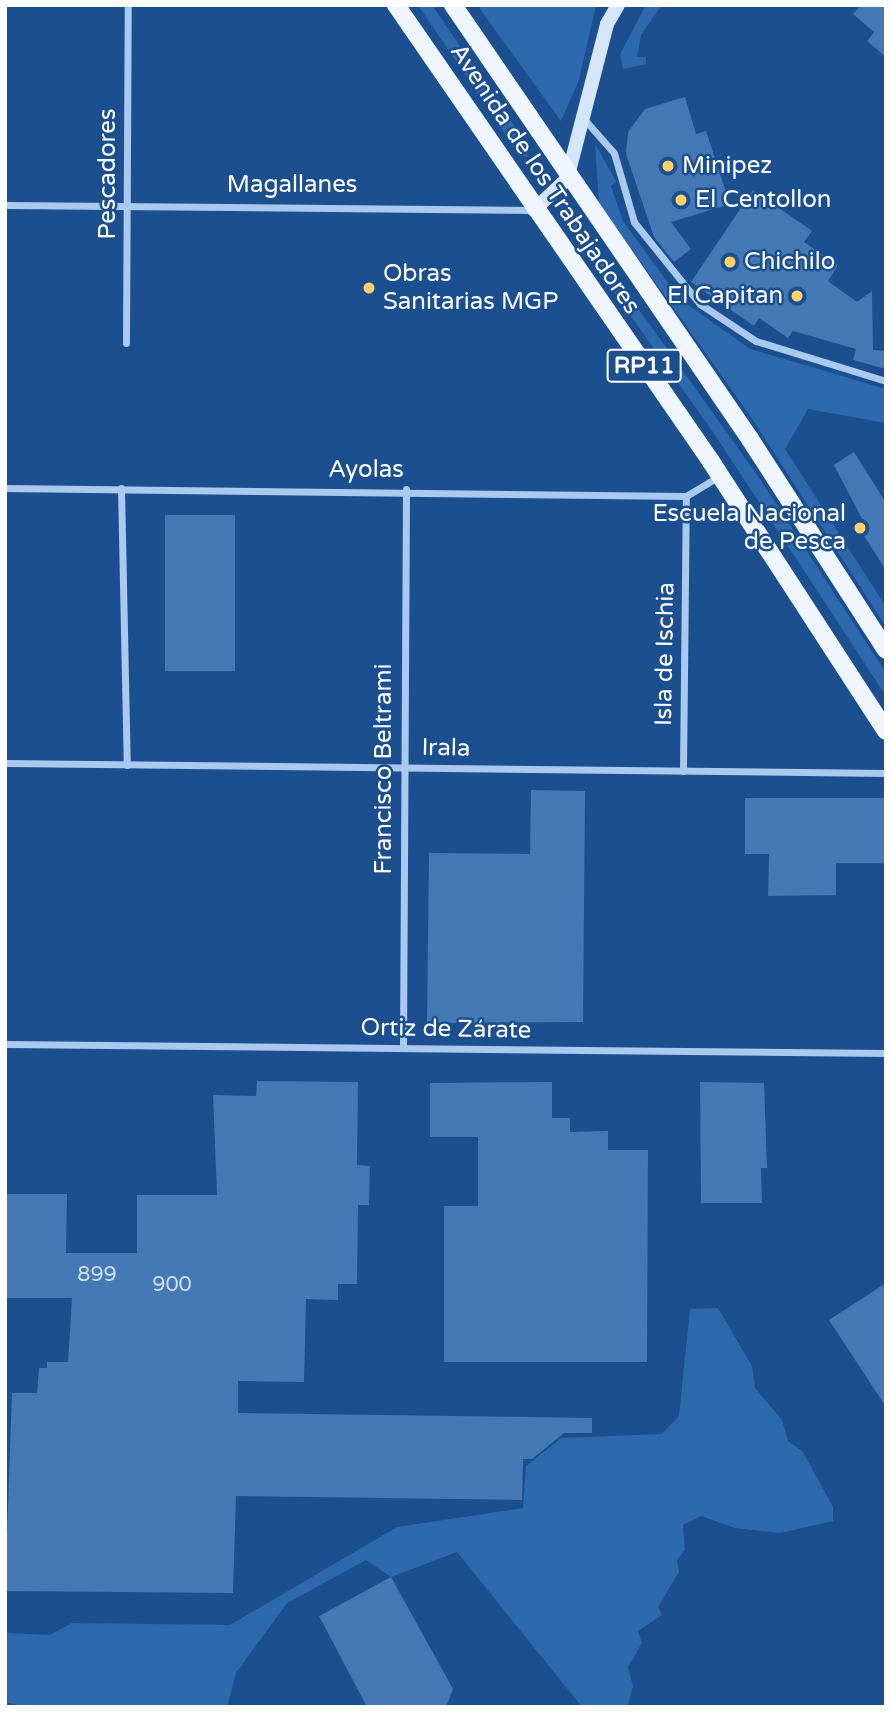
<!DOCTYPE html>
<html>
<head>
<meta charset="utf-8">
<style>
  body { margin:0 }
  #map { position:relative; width:891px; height:1712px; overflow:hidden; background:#1b4f8f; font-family:"Varela Round",sans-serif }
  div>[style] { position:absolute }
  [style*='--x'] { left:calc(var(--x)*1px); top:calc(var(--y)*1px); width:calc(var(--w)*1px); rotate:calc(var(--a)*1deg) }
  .green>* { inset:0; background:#2e69ad }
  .building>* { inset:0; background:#4478b7; transform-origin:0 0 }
  .minor>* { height:7px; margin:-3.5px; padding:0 3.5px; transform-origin:3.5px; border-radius:3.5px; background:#a9c9ee }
  .secondary>* { height:14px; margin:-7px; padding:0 7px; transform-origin:7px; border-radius:7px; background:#d6e6fa }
  .primary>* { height:18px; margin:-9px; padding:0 9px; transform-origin:9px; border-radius:9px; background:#f0f6ff }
  .dots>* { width:19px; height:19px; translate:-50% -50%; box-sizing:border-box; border:4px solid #1b4f8f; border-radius:50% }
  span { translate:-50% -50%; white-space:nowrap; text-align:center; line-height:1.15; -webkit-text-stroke:5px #1b4f8f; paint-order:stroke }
  .number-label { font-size:21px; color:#d0dded }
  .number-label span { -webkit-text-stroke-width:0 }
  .shield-label span { padding:2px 5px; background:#1b4f8f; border:2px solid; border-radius:5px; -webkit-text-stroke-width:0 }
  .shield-label { font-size:23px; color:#fff; font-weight:700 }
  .poi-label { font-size:24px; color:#fff }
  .left { translate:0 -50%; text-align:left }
  .right { translate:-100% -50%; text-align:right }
  .street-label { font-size:24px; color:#fff }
  .frame { position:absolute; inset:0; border:7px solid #fff; pointer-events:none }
</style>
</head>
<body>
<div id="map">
  <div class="green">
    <i style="clip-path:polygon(418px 5px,432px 5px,529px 148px,527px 157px,519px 155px)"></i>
    <i style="clip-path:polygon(477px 5px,596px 5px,579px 80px,561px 121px)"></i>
    <i style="clip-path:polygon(646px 5px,662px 5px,641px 35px,637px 57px,646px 57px,646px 64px,623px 69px,620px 54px)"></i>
    <i style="clip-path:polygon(595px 144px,616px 181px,611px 186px,623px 221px,680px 299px,750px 349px,886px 389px,886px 423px,808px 409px,785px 449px,886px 607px,886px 627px,751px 417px,599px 203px)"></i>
    <i style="clip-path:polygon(568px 210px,760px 479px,886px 673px,886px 696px,715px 435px,562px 219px)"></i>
    <i style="clip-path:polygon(718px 1308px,752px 1366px,755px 1388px,782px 1420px,788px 1441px,803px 1452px,833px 1507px,833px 1521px,780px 1533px,735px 1528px,701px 1516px,683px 1525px,685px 1550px,677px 1560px,679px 1572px,658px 1607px,662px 1615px,638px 1631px,642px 1643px,628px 1667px,633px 1686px,627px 1707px,582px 1707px,457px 1552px,391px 1577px,366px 1560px,287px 1603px,236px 1673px,227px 1707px,23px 1707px,5px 1702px,5px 1633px,50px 1635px,72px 1623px,230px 1625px,397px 1527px,523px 1508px,526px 1466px,561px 1438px,662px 1434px,679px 1416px,690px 1309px)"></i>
  </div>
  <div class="building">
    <i style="clip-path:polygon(861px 5px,886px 5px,886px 57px,867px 41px,874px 32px,853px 14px)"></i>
    <i style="clip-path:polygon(685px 97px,696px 134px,706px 131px,730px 204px,671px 222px,691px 249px,674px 262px,654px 237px,626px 154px,628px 132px,645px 109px)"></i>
    <i style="clip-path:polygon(753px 190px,812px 231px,804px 242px,838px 265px,828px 281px,857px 302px,872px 291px,873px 350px,886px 351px,886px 369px,853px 360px,856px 349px,793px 331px,788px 338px,759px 318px,754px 326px,691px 282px)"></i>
    <i style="clip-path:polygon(854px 452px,886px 503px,886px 570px,857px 525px,863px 521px,834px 465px)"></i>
    <i style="left:165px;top:515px;width:70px;height:156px"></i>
    <i style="clip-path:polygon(531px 790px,585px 791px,583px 1022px,427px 1023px,429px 853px,530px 854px)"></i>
    <i style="clip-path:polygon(745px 798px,886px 798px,886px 863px,836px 863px,836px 895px,768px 896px,769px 854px,745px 854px)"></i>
    <i style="clip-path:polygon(257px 1081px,358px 1082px,357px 1165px,370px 1166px,369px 1205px,358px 1205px,357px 1284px,338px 1284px,338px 1300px,306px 1299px,304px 1382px,238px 1381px,238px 1413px,592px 1418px,592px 1433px,564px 1433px,532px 1459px,523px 1459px,522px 1500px,236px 1496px,233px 1593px,5px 1591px,12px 1393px,37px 1393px,39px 1368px,47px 1368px,47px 1362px,68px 1362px,72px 1298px,5px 1298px,5px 1194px,67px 1194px,66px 1253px,137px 1253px,137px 1195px,217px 1195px,213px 1095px,256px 1096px)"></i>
    <i style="clip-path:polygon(552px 1082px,552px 1118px,570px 1118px,570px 1132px,608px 1131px,608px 1150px,648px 1150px,647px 1362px,444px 1362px,444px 1206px,478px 1206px,478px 1137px,430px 1137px,430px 1083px)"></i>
    <i style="clip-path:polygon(700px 1082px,764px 1083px,767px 1168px,761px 1168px,762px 1203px,701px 1203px)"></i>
    <i style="clip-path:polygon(886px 1283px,886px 1407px,829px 1320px)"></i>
    <i style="clip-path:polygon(391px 1577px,453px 1689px,446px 1707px,367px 1707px,319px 1616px)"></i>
  </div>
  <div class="minor">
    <i style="--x:584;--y:119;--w:45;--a:48.6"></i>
    <i style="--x:614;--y:153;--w:72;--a:73.8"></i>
    <i style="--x:634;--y:222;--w:105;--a:51.2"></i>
    <i style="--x:700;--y:304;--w:67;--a:33.5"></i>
    <i style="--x:756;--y:341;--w:136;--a:17.1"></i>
    <i style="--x:5;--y:205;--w:529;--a:0.54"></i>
    <i style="--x:126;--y:343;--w:338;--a:-89.7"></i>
    <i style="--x:5;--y:488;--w:681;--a:0.67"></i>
    <i style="--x:686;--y:496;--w:39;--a:-31"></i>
    <i style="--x:121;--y:488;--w:277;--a:88.8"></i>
    <i style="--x:5;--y:763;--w:881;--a:0.65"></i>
    <i style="--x:683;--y:771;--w:275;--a:-89.4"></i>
    <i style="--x:5;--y:1044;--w:881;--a:0.59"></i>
    <i style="--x:403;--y:1048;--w:559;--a:-89.69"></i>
  </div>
  <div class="secondary">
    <i style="--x:534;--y:210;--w:45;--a:-43.2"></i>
    <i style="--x:567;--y:179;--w:160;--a:-75.5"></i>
    <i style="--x:607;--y:24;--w:22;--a:-60"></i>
  </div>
  <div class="primary">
    <i style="--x:396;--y:5;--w:553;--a:55.39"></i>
    <i style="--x:710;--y:460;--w:323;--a:57"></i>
    <i style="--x:453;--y:5;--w:526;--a:55.61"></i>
    <i style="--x:750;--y:439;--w:251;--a:57.2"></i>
  </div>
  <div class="dots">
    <i style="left:668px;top:166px;background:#ffd166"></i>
    <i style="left:681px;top:200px;background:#ffd166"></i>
    <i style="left:730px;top:262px;background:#ffd166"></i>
    <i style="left:369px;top:288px;background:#ffd166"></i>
    <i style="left:797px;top:296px;background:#ffd166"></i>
    <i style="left:860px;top:528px;background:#ffd166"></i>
  </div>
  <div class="number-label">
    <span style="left:97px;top:1275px">899</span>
    <span style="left:172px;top:1285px">900</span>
  </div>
  <div class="shield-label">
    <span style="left:644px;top:366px">RP11</span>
  </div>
  <div class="poi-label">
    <span class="left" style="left:682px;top:166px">Minipez</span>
    <span class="left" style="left:695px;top:200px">El Centollon</span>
    <span class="left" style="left:744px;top:262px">Chichilo</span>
    <span class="left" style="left:383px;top:288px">Obras<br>Sanitarias MGP</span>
    <span class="right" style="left:783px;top:296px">El Capitan</span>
    <span class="right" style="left:846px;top:528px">Escuela Nacional<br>de Pesca</span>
  </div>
  <div class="street-label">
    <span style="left:108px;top:174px;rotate:-90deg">Pescadores</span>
    <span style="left:545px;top:179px;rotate:56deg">Avenida de los Trabajadores</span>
    <span style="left:292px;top:185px">Magallanes</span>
    <span style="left:366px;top:470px">Ayolas</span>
    <span style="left:665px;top:654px;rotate:-89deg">Isla de Ischia</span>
    <span style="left:446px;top:748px;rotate:1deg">Irala</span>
    <span style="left:384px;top:769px;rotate:-90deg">Francisco Beltrami</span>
    <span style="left:446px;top:1029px;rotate:1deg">Ortiz de Zárate</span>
  </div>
  <div class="frame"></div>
</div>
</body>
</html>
